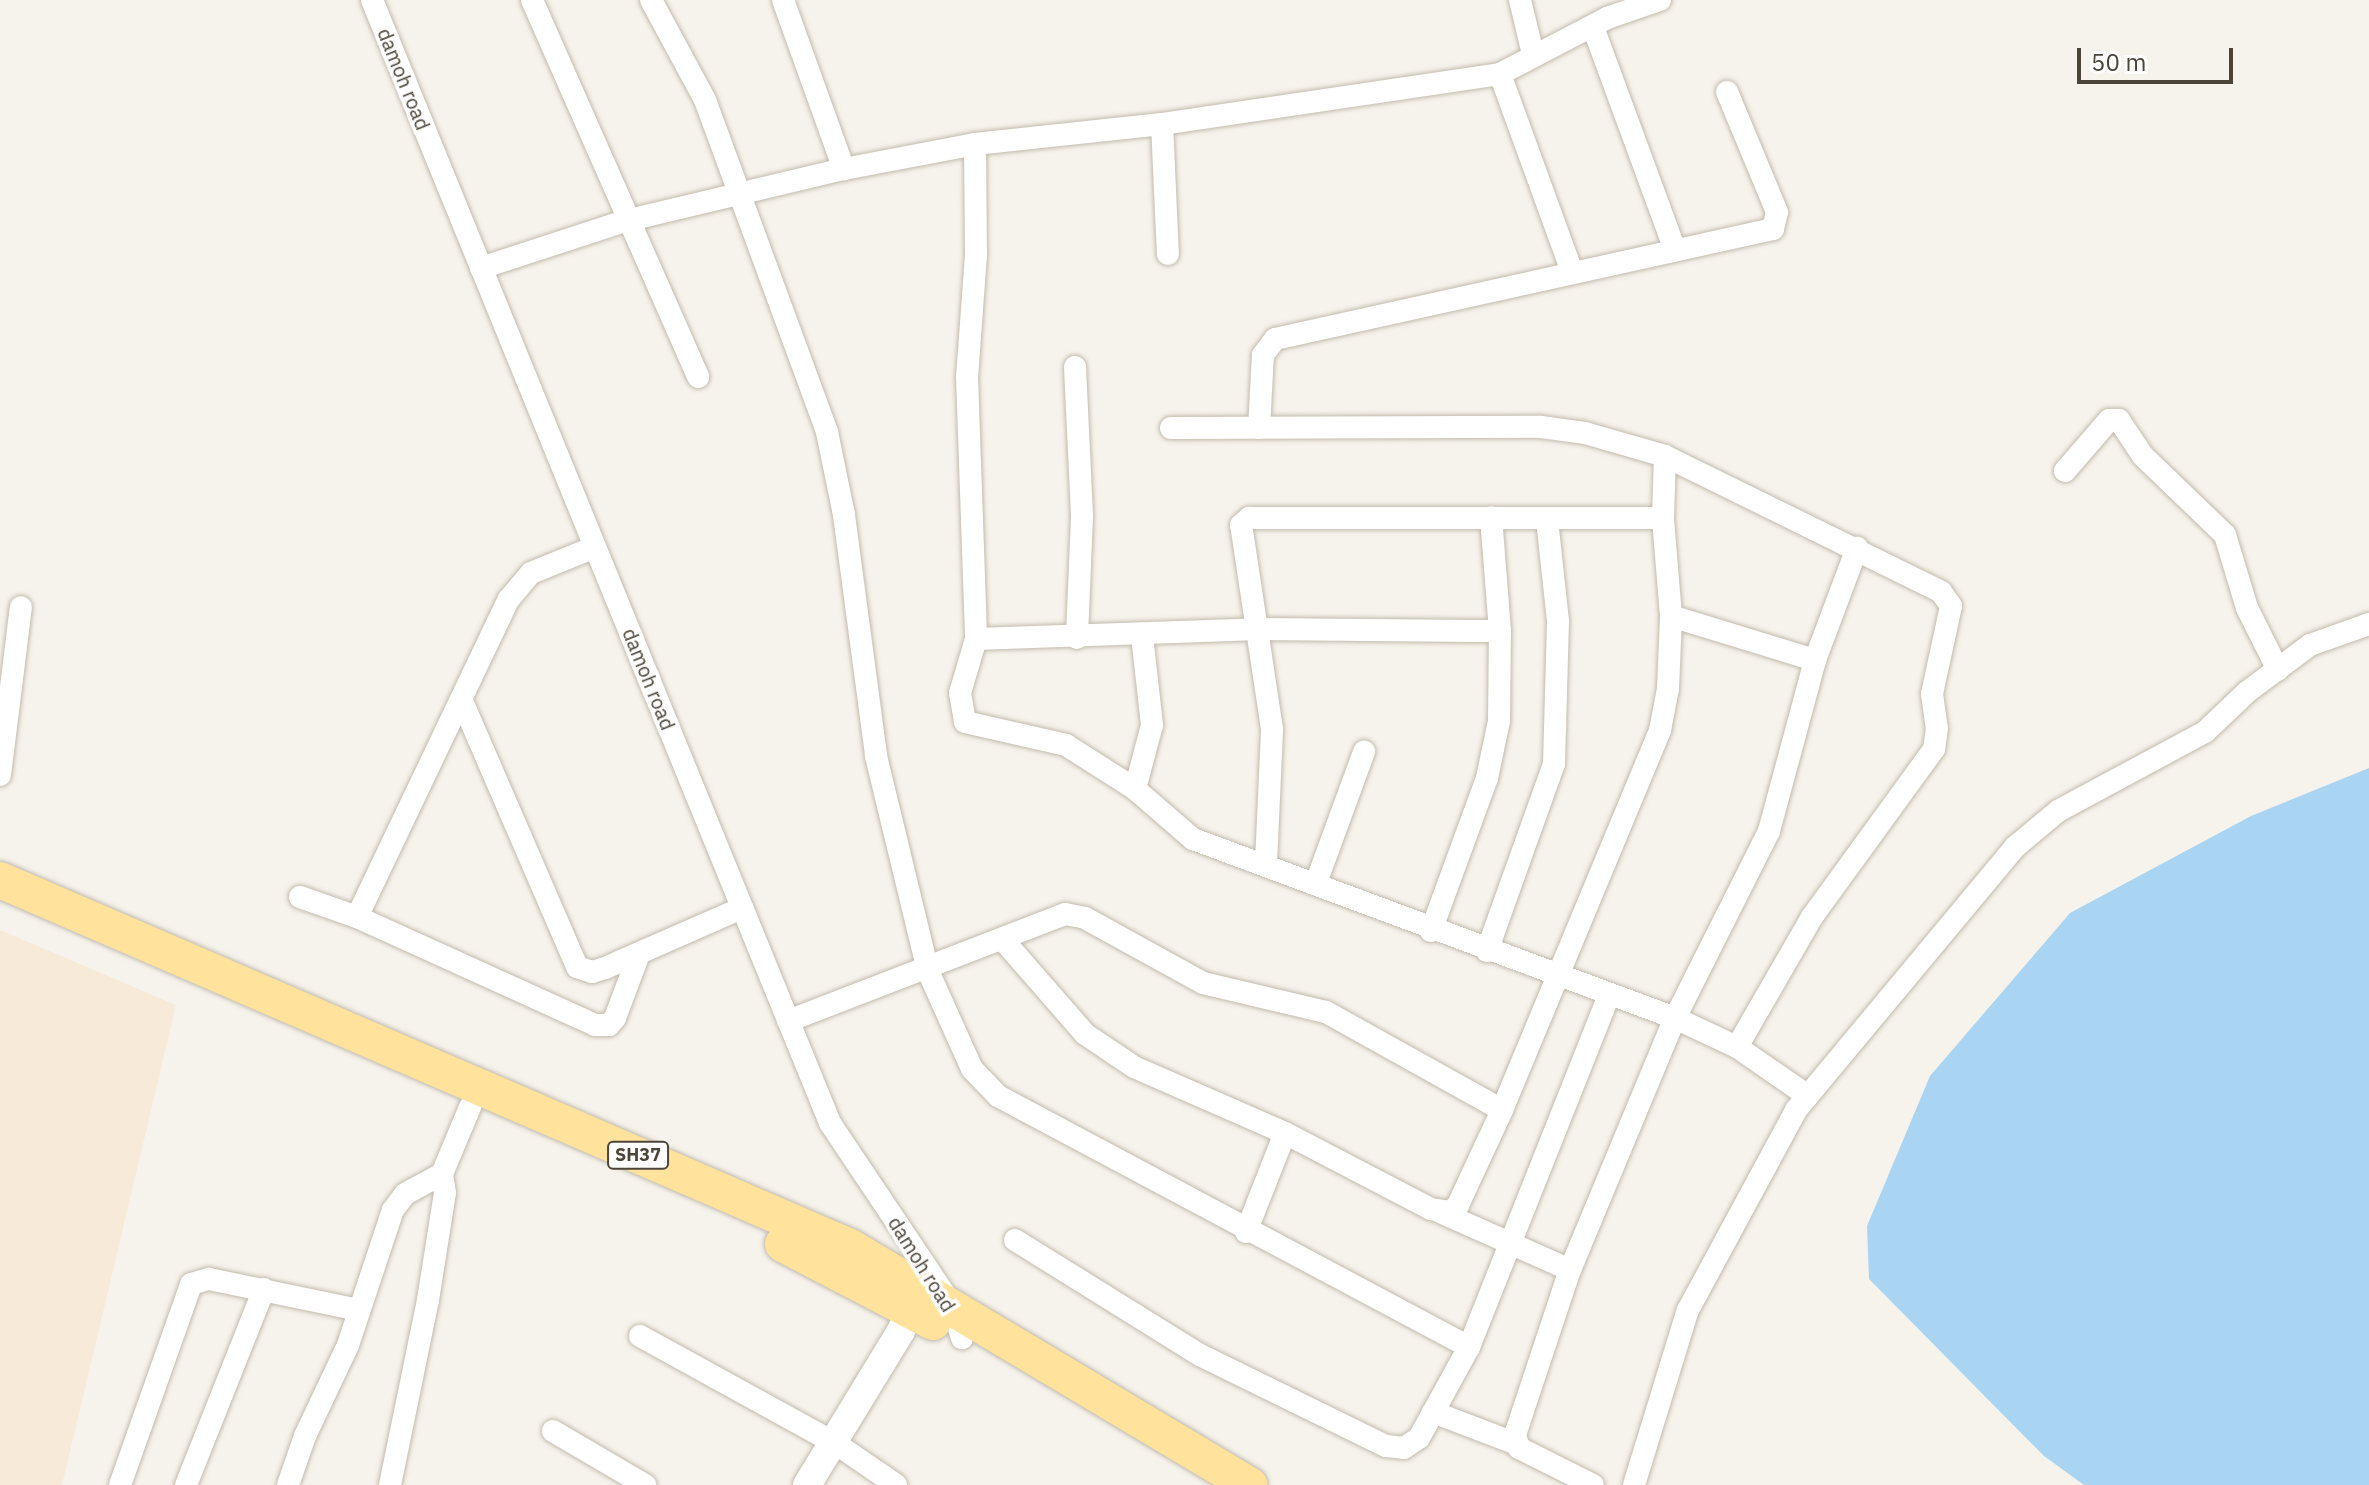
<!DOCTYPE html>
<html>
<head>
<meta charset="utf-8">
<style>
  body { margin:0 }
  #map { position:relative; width:2369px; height:1485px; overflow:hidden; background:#f6f3ec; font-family:"IBM Plex Sans",sans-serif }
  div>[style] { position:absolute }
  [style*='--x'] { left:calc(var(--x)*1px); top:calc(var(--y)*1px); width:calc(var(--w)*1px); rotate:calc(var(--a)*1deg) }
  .commercial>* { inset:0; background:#f7ead8 }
  .water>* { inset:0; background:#a9d4f2 }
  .roads { filter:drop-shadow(0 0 2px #c2bbae) drop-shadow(0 0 2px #c2bbae) }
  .minor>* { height:22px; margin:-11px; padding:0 11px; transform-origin:11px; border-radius:11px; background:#fff }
  .tertiary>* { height:28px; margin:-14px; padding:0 14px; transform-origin:14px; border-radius:14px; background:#fff }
  .primary>* { height:36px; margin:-18px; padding:0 18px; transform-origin:18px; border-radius:18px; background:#ffe39c }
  span { translate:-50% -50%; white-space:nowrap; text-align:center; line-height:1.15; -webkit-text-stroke:7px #fff; paint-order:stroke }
  .shield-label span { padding:2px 6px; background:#fff; border:2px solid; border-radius:6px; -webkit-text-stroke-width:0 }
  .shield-label { font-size:18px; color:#4b4439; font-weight:700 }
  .street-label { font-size:20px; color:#4b4439 }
  .scale { position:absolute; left:2077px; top:48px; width:156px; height:36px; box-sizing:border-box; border:4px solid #4b4439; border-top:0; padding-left:10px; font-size:24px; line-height:28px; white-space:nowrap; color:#4b4439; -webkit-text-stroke:6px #fff; paint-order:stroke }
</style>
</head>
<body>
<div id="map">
  <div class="commercial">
    <i style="clip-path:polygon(0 930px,176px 1005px,62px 1485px,0 1485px)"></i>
  </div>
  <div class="water">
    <i style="clip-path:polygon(2369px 768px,2369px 1485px,2084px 1485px,2044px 1456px,1869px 1279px,1867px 1226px,1930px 1076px,2070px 913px,2251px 816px)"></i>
  </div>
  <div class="roads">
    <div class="minor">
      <i style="--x:372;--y:0;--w:1213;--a:67.81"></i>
      <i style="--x:830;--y:1123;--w:218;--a:56.2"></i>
      <i style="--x:951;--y:1304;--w:36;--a:72"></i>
      <i style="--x:532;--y:0;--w:412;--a:66.2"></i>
      <i style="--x:651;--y:0;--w:114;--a:61.6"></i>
      <i style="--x:705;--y:100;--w:354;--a:69.8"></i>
      <i style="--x:827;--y:432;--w:85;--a:78.4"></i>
      <i style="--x:844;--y:515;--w:243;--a:82.4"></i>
      <i style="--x:876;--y:756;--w:221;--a:76.4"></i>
      <i style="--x:928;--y:971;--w:107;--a:65.8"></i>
      <i style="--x:972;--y:1069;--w:37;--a:46"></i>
      <i style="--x:998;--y:1096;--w:534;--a:28.05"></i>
      <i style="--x:783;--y:0;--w:180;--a:70.2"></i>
      <i style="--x:1520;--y:0;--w:56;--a:76.5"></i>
      <i style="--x:1593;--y:27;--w:238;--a:69.8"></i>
      <i style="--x:1500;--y:74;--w:211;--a:70"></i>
      <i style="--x:1162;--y:124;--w:130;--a:87.4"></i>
      <i style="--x:975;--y:144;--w:111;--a:89.5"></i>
      <i style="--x:976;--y:255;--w:122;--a:94.2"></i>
      <i style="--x:967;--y:377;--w:262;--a:88"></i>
      <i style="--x:976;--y:639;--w:56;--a:106.5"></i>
      <i style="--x:960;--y:693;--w:29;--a:80"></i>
      <i style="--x:965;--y:722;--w:104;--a:12.8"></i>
      <i style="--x:1066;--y:745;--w:82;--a:32.5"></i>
      <i style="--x:1135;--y:789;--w:77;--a:40.8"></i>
      <i style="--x:1193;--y:839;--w:514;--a:20.37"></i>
      <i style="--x:1675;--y:1018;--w:68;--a:25.1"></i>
      <i style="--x:1737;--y:1047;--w:86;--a:34.6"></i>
      <i style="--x:481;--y:268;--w:151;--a:-18.1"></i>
      <i style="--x:625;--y:221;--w:225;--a:-13.4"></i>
      <i style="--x:844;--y:169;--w:133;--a:-10.8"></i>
      <i style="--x:975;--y:144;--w:188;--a:-6.1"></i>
      <i style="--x:1162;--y:124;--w:342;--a:-8.4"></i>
      <i style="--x:1500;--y:74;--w:121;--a:-27.6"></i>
      <i style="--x:1607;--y:18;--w:56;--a:-18.8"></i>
      <i style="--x:1075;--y:367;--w:150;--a:87.3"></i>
      <i style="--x:1082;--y:517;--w:121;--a:92.4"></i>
      <i style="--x:1171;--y:428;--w:370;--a:-0.2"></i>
      <i style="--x:1541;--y:427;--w:44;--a:7.8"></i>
      <i style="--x:1585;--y:433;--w:83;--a:16"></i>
      <i style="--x:1665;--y:456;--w:308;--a:26.2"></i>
      <i style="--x:1941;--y:592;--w:17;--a:54"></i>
      <i style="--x:1951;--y:606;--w:90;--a:102.2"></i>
      <i style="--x:1932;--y:694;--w:34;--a:82"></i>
      <i style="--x:1937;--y:728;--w:21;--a:98"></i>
      <i style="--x:1934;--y:749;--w:208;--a:126"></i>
      <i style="--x:1812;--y:917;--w:150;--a:120"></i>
      <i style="--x:1259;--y:428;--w:73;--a:-86.9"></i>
      <i style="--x:1263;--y:355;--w:20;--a:-53"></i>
      <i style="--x:1275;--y:339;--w:510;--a:-12.46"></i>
      <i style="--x:1773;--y:229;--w:17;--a:-77"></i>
      <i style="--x:1777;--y:212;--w:130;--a:-112.6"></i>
      <i style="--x:2065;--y:471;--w:67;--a:-49.2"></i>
      <i style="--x:2109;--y:420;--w:10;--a:0"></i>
      <i style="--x:2119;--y:420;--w:43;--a:56.3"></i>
      <i style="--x:2143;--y:456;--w:114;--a:43.9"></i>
      <i style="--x:2225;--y:535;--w:76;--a:73.2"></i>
      <i style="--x:2247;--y:608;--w:69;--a:63.4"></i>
      <i style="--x:1671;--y:616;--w:151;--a:17"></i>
      <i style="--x:976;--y:639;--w:283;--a:-2"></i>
      <i style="--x:1259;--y:629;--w:241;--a:0.5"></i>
      <i style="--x:462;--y:701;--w:290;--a:66.6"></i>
      <i style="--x:577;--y:967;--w:16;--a:18"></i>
      <i style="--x:592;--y:972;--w:14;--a:-17"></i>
      <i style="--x:605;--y:968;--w:150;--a:-23.7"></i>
      <i style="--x:0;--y:775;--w:169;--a:-82.9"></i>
      <i style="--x:1135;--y:789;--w:66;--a:-75.1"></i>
      <i style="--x:1152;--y:725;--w:90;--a:-96.4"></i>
      <i style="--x:1266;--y:863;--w:134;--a:-87.4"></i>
      <i style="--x:1272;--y:729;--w:206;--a:-98.6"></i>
      <i style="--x:1241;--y:525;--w:11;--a:-41"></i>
      <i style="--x:1249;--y:518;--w:414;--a:0"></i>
      <i style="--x:1316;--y:883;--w:140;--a:-69.9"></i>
      <i style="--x:300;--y:897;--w:60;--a:19.3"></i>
      <i style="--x:357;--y:917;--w:261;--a:24.4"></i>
      <i style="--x:595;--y:1025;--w:14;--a:0"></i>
      <i style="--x:609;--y:1025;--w:9;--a:-49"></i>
      <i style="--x:615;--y:1018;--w:68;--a:-69.4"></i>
      <i style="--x:357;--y:917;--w:352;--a:-64.5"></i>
      <i style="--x:509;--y:599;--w:34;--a:-50"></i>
      <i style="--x:531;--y:573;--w:69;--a:-22.1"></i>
      <i style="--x:1431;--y:931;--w:163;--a:-69.9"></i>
      <i style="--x:1487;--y:778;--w:58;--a:-78.1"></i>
      <i style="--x:1499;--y:721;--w:90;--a:-89.4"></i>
      <i style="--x:1500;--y:631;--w:114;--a:-94.5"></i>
      <i style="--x:1004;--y:941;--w:123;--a:48.9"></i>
      <i style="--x:1085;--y:1034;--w:59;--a:34"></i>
      <i style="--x:1134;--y:1067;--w:165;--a:23.6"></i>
      <i style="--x:1285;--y:1133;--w:165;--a:27.5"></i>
      <i style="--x:1431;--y:1209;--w:19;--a:9"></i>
      <i style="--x:1450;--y:1212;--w:11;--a:-41"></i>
      <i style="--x:1458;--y:1205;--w:105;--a:-65.1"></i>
      <i style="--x:1502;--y:1110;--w:412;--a:-67.4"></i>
      <i style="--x:1660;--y:730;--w:42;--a:-79"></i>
      <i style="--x:1668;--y:689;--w:73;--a:-87.6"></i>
      <i style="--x:1671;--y:616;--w:98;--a:-94.7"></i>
      <i style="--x:1663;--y:518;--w:62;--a:-88.2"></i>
      <i style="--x:1487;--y:951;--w:199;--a:-70.3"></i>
      <i style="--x:1554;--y:764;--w:143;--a:-88.4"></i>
      <i style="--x:1558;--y:621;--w:103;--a:-96.2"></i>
      <i style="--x:788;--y:1021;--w:297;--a:-21.1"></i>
      <i style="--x:1065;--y:914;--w:20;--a:11"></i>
      <i style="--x:1085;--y:918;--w:135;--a:28.8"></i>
      <i style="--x:1203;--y:983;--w:126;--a:13.3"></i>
      <i style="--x:1326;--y:1012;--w:201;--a:29.1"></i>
      <i style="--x:1440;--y:1212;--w:142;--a:24"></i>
      <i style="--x:1246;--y:1232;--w:106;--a:-68.5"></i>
      <i style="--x:1015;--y:1240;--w:218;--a:31.9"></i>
      <i style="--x:1200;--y:1355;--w:207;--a:26.1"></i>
      <i style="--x:1386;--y:1446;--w:18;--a:6"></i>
      <i style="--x:1404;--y:1448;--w:18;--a:-34"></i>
      <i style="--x:1419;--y:1438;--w:104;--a:-61.2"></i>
      <i style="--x:1469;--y:1347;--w:379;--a:-68.3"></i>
      <i style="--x:640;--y:1336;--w:222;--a:28.8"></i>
      <i style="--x:835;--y:1443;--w:74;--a:34.5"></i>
      <i style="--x:1433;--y:1412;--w:87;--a:20.9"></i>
      <i style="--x:553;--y:1431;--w:107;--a:30.4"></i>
      <i style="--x:120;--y:1485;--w:213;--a:-70.5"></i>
      <i style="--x:191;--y:1284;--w:19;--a:-16"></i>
      <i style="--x:209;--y:1279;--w:153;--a:11.7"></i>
      <i style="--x:186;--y:1485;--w:211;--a:-68.3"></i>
      <i style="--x:288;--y:1485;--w:52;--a:-70.9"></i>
      <i style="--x:305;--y:1436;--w:101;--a:-64.7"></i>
      <i style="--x:348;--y:1345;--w:142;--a:-71.6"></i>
      <i style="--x:393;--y:1210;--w:20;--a:-53"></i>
      <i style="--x:405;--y:1194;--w:42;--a:-28.4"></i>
      <i style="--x:390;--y:1485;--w:189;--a:-78.4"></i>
      <i style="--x:428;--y:1300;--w:108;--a:-81"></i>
      <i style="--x:445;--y:1193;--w:19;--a:-99"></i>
      <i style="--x:442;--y:1174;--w:73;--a:-67.3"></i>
      <i style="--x:1593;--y:1485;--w:83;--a:-153.4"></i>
      <i style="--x:1519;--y:1448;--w:14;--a:-107"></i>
      <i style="--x:1515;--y:1435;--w:174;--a:-71.6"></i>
      <i style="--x:1570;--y:1270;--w:273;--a:-67.4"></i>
      <i style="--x:1675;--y:1018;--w:209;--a:-63.3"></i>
      <i style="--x:1769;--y:831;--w:177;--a:-74.9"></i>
      <i style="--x:1815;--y:660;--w:120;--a:-69.4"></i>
      <i style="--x:1634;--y:1485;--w:183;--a:-72.9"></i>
      <i style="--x:1688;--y:1310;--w:227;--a:-61.6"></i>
      <i style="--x:1796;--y:1110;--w:342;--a:-50.2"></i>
      <i style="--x:2015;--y:847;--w:56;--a:-39.9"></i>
      <i style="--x:2058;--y:811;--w:167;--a:-28.3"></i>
      <i style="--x:2205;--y:732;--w:58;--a:-43.6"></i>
      <i style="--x:2247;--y:692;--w:79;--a:-36.7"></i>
      <i style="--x:2310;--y:645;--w:63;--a:-19.6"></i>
    </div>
    <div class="tertiary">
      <i style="--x:807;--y:1485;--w:180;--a:-58.6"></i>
      <i style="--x:901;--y:1331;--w:43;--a:-67"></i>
    </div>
    <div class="primary">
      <i style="--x:0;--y:880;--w:926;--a:23.35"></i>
      <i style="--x:850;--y:1247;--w:465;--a:30.8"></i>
      <i style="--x:783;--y:1244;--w:169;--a:27.5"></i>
    </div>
  </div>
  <div class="shield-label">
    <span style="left:638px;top:1155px">SH37</span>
  </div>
  <div class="street-label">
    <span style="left:404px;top:79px;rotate:68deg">damoh road</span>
    <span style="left:649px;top:679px;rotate:68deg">damoh road</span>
    <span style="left:922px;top:1264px;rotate:58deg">damoh road</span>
  </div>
  <div class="scale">50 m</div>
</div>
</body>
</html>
